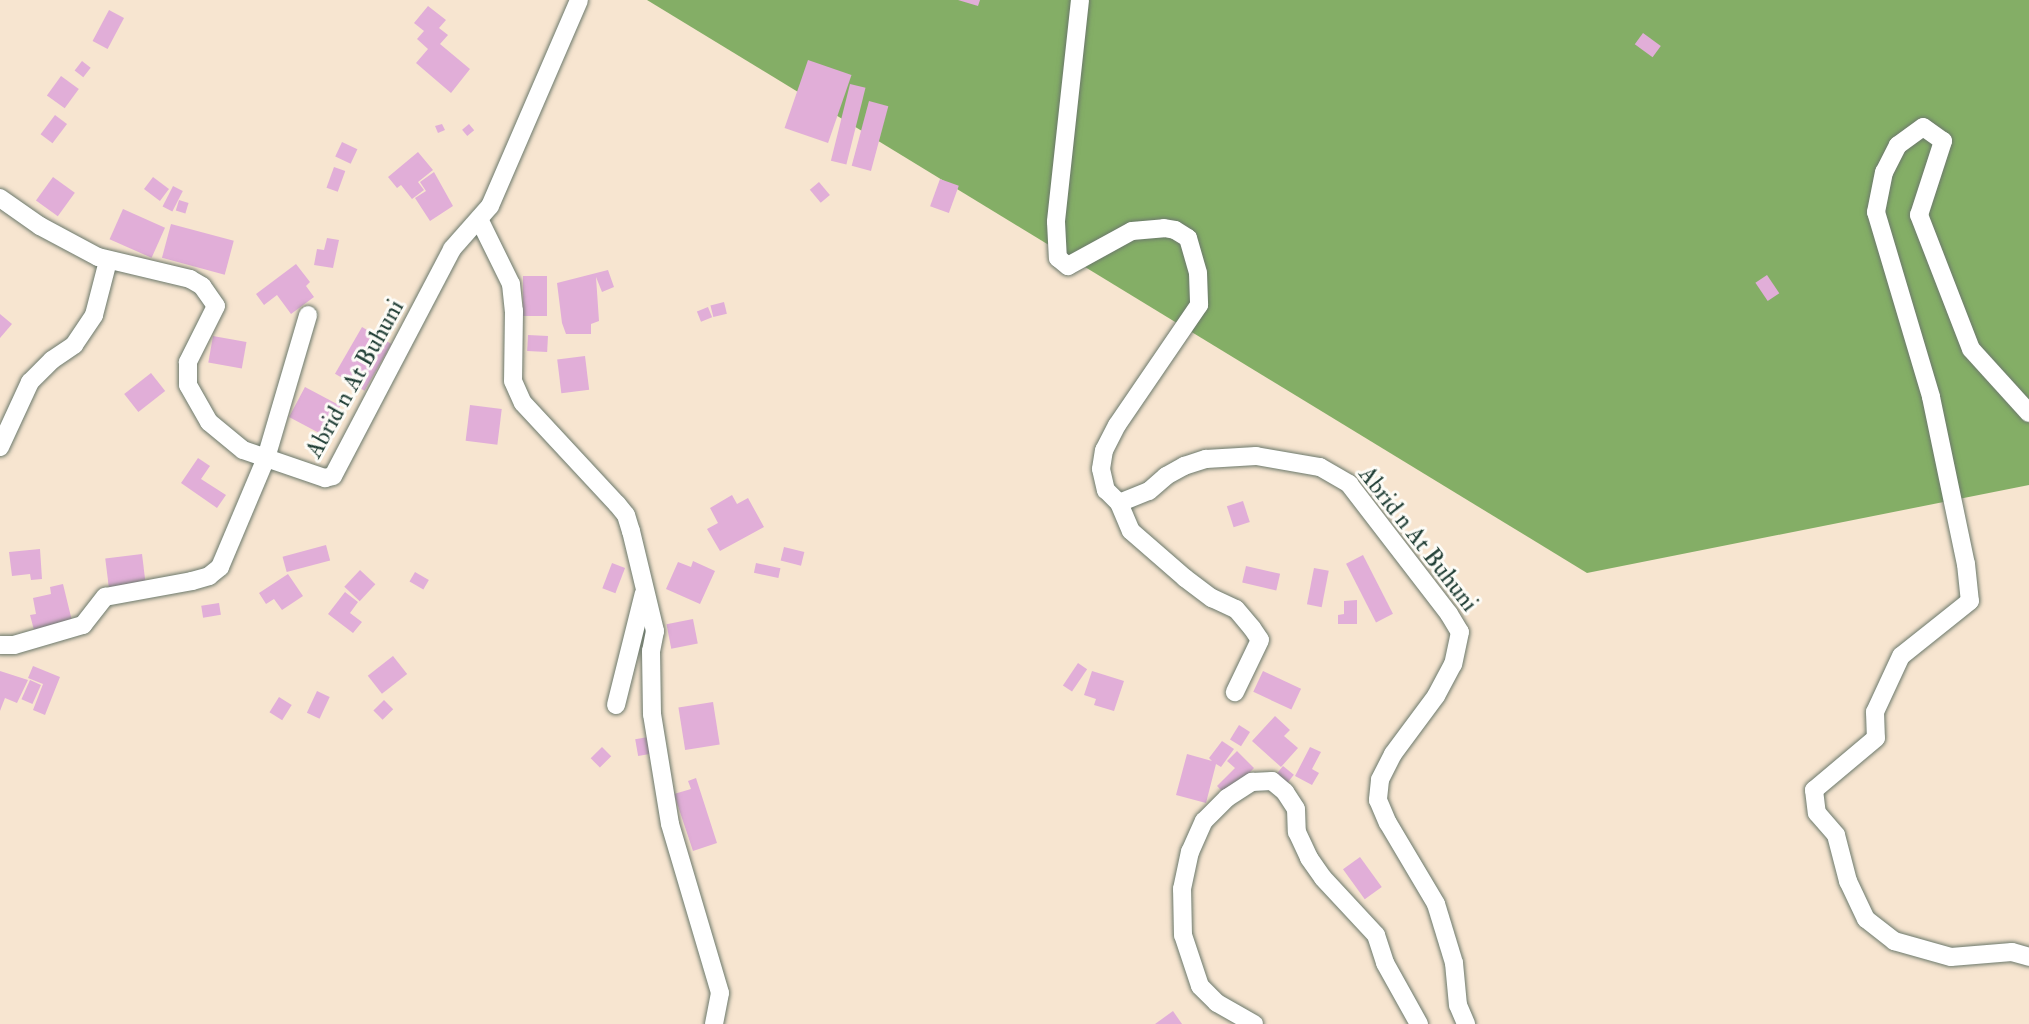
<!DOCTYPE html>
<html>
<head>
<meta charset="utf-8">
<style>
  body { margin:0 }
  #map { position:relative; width:2029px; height:1024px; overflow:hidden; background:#f7e5d0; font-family:"IM FELL Double Pica",serif }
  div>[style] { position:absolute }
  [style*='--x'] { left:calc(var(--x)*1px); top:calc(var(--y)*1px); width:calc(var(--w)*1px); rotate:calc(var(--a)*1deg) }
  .forest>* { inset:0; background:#84ae66 }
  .building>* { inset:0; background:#e1aed8; transform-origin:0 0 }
  .roads { filter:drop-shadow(0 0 2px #6b786b) drop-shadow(0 0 2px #6b786b) }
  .minor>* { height:18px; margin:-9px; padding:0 9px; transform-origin:9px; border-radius:9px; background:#fff }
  span { translate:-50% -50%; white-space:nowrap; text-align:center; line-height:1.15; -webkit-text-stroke:6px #fdfcf7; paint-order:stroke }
  .street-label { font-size:24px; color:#1f3d34 }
</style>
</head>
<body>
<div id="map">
  <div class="forest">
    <i style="clip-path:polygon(647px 0,2029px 0,2029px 485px,1587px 573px)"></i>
  </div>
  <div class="building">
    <i style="clip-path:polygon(958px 0,980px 0,978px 6px)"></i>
    <i style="clip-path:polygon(428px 6px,446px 20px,439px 28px,448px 35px,440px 44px,470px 69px,451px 93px,416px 63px,428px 49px,417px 39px,424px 31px,414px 23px)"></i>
    <i style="left:109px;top:10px;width:17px;height:35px;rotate:28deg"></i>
    <i style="left:1643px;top:33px;width:22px;height:14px;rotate:36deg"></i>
    <i style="left:808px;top:60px;width:46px;height:72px;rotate:19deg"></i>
    <i style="left:82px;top:61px;width:11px;height:12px;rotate:38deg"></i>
    <i style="left:61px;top:76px;width:22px;height:24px;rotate:36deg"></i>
    <i style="left:850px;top:84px;width:16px;height:79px;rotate:14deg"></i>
    <i style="left:869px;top:101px;width:20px;height:67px;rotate:15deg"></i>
    <i style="left:55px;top:115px;width:15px;height:24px;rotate:37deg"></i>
    <i style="clip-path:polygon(442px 124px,445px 130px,438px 133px,435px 126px)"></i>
    <i style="left:469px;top:124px;width:8px;height:9px;rotate:50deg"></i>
    <i style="left:342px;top:142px;width:17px;height:16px;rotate:25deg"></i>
    <i style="clip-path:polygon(418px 152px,433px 170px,418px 182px,424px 190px,412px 199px,401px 185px,397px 188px,388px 177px)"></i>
    <i style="left:334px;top:167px;width:12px;height:22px;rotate:20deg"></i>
    <i style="clip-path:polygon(434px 172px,453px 206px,430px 221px,415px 198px,426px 191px,420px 182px)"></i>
    <i style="left:53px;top:177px;width:27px;height:29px;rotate:36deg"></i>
    <i style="left:153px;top:177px;width:20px;height:15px;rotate:37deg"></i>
    <i style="left:940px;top:179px;width:20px;height:29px;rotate:20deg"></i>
    <i style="left:819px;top:182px;width:17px;height:12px;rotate:50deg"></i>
    <i style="left:173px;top:186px;width:11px;height:23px;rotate:27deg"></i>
    <i style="left:179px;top:200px;width:10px;height:11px;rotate:17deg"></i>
    <i style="left:123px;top:209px;width:46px;height:33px;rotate:24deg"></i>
    <i style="left:171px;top:224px;width:65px;height:35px;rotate:15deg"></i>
    <i style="clip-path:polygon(327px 238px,339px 240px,333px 268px,314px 265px,317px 249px,324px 250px)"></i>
    <i style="clip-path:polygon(296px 264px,310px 282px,306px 286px,314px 297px,291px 314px,277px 295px,264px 305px,256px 294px)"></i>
    <i style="clip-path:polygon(608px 270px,614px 287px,602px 292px,596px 277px,599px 321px,591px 324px,591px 334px,566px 334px,562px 323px,557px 283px)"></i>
    <i style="left:1767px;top:275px;width:22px;height:14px;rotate:56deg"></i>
    <i style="left:523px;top:276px;width:24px;height:40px"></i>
    <i style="left:724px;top:302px;width:12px;height:14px;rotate:76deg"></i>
    <i style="left:708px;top:307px;width:11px;height:12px;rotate:68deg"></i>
    <i style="clip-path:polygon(0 314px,12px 324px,0 338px)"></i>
    <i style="left:362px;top:327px;width:34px;height:54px;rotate:30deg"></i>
    <i style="left:528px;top:335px;width:20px;height:16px;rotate:3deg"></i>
    <i style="left:213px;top:336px;width:34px;height:27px;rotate:10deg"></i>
    <i style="left:585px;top:356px;width:34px;height:28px;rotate:83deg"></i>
    <i style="left:151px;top:373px;width:23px;height:34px;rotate:52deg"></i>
    <i style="left:305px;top:387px;width:40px;height:34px;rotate:28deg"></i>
    <i style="left:470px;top:405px;width:32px;height:36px;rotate:7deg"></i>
    <i style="clip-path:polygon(198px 458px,210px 466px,201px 479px,226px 495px,217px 508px,181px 483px)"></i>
    <i style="clip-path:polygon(732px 495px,737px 504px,748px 498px,764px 527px,720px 551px,707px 529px,718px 523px,710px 508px)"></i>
    <i style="left:1243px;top:501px;width:22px;height:17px;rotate:72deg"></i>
    <i style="left:326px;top:545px;width:16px;height:45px;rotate:75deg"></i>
    <i style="left:784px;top:547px;width:21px;height:14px;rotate:14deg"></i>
    <i style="clip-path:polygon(40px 549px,42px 579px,31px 580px,30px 574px,12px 576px,9px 552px)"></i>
    <i style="left:142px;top:554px;width:33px;height:37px;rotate:83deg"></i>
    <i style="left:1363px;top:555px;width:66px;height:19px;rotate:63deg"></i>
    <i style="clip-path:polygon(693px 561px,715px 571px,700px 604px,666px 589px,678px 562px,691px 567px)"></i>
    <i style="left:612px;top:563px;width:14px;height:27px;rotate:21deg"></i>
    <i style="left:756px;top:563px;width:25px;height:10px;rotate:12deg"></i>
    <i style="left:1246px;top:566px;width:35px;height:17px;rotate:13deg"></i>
    <i style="left:1314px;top:568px;width:15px;height:37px;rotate:11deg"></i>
    <i style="left:360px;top:570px;width:21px;height:23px;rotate:43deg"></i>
    <i style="left:415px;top:572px;width:16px;height:11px;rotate:30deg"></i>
    <i style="clip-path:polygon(288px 574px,303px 596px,282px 610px,274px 599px,266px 604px,259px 593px)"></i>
    <i style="clip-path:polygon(63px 584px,72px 621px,34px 630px,30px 615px,36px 614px,33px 598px,51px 594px,50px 587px)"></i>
    <i style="clip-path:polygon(345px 592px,358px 602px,350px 613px,362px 622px,353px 633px,328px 614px)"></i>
    <i style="clip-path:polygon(1357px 600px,1357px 624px,1338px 624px,1338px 615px,1344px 614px,1344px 601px)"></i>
    <i style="left:219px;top:603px;width:12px;height:18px;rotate:81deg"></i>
    <i style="left:693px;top:619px;width:25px;height:27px;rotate:79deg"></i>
    <i style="left:393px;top:656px;width:23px;height:32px;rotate:52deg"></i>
    <i style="left:1078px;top:663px;width:11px;height:27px;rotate:34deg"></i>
    <i style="clip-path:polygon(33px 666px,60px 677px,45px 715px,33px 710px,43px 684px,28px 678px)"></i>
    <i style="clip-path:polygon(0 671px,28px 680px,17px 703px,5px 698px,0 711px)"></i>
    <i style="clip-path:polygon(1092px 671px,1124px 681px,1114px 711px,1094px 705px,1096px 699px,1084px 695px)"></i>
    <i style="left:1263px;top:671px;width:42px;height:23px;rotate:25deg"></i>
    <i style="left:30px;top:680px;width:12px;height:21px;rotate:24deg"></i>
    <i style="left:317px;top:691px;width:14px;height:24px;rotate:25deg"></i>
    <i style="left:279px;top:697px;width:15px;height:18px;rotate:32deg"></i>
    <i style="left:384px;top:700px;width:13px;height:15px;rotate:45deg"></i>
    <i style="left:713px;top:702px;width:43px;height:35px;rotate:81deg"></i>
    <i style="clip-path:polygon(1275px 716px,1290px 730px,1284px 736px,1298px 748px,1281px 767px,1252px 741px)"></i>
    <i style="left:1239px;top:725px;width:13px;height:17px;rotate:32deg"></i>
    <i style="left:648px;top:737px;width:17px;height:13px;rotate:80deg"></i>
    <i style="clip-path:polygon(1222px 741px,1234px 749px,1221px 767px,1216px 764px,1206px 803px,1176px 795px,1187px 754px,1212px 761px,1209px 758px)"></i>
    <i style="left:602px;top:747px;width:13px;height:16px;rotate:45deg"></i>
    <i style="clip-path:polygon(1310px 747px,1321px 752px,1312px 769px,1319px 773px,1312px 785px,1295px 776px)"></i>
    <i style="clip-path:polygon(1237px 751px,1254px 768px,1227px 796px,1217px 786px,1235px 768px,1227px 761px)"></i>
    <i style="left:1283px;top:766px;width:14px;height:16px;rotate:39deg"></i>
    <i style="clip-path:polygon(696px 778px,717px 843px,693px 851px,674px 794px,691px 789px,688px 781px)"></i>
    <i style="left:1360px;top:857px;width:37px;height:21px;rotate:54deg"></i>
    <i style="clip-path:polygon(1173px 1011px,1182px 1024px,1155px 1024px)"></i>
  </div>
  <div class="roads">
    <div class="minor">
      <i style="--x:1080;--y:0;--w:223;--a:96.2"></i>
      <i style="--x:1056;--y:222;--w:36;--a:87"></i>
      <i style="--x:1058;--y:258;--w:13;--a:39"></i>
      <i style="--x:1068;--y:266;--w:73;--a:-28.7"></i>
      <i style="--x:1132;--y:231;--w:32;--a:-5"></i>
      <i style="--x:1164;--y:228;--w:11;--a:10"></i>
      <i style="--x:1175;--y:230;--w:15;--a:32"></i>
      <i style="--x:1188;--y:238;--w:36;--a:74"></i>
      <i style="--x:1198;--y:273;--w:32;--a:88"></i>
      <i style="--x:1199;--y:305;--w:145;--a:124.3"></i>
      <i style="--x:1117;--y:425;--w:28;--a:117"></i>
      <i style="--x:1104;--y:450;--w:19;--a:99"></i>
      <i style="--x:1101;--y:469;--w:22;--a:77"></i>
      <i style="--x:1106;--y:490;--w:18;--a:45"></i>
      <i style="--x:1119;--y:503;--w:32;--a:-22"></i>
      <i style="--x:1149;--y:491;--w:23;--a:-41"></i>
      <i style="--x:1166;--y:476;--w:21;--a:-29"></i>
      <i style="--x:1184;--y:466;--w:23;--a:-18"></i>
      <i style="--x:1206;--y:459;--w:50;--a:-3.4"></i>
      <i style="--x:1256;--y:456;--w:65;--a:9.8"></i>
      <i style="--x:1320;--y:467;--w:34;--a:30"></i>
      <i style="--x:1349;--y:484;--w:164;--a:52.4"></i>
      <i style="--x:1449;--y:614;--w:21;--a:59"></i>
      <i style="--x:1460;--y:632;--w:33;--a:102"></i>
      <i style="--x:1453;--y:664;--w:36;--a:118"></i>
      <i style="--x:1436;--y:696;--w:72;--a:126.6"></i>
      <i style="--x:1393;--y:754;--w:29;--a:117"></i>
      <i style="--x:1380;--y:780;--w:20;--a:96"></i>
      <i style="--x:1378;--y:800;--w:25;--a:67"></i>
      <i style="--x:1388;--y:823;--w:94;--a:59.3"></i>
      <i style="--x:1436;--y:904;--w:62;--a:73"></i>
      <i style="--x:1454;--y:963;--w:42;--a:84.6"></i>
      <i style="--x:1458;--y:1005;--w:21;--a:67"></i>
      <i style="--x:0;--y:198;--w:49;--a:35"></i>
      <i style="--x:40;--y:226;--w:66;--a:28.1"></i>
      <i style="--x:98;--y:257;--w:95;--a:13.4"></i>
      <i style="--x:190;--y:279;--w:14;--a:30"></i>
      <i style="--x:202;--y:286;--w:24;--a:55"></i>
      <i style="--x:216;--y:306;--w:63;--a:116.6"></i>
      <i style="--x:188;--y:362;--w:23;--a:90"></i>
      <i style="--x:188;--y:385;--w:43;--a:60.4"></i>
      <i style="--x:209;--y:422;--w:44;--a:39.5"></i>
      <i style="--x:243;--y:450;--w:87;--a:18.9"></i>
      <i style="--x:325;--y:478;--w:8;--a:-14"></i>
      <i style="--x:333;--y:476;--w:256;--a:-62.3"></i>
      <i style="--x:452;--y:249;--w:57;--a:-48.5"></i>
      <i style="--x:490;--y:206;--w:224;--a:-66.6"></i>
      <i style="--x:479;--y:219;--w:72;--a:63.8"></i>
      <i style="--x:511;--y:284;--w:27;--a:84"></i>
      <i style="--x:514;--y:311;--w:70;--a:90.8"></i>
      <i style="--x:513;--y:381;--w:24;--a:66"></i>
      <i style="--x:523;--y:403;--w:138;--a:47.1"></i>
      <i style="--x:617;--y:504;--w:14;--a:51"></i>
      <i style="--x:626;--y:515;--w:17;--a:73"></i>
      <i style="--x:631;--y:531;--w:103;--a:76.5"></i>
      <i style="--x:655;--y:631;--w:20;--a:101"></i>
      <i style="--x:651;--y:651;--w:63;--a:89.1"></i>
      <i style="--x:652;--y:714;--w:111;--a:80.7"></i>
      <i style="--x:670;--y:824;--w:176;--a:73.5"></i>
      <i style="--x:720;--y:993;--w:32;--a:101"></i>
      <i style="--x:2029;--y:413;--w:86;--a:-132.2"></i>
      <i style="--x:1971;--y:349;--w:144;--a:-111.2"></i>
      <i style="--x:1919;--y:215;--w:78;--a:-72"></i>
      <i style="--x:1943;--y:141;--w:24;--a:-145"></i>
      <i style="--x:1923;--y:127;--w:31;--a:144"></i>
      <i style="--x:1898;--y:145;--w:30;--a:117"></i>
      <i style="--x:1884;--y:172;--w:41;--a:101.3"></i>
      <i style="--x:1876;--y:212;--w:193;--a:73.4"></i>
      <i style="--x:1931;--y:397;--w:171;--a:78.2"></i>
      <i style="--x:1966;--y:564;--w:37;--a:84"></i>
      <i style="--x:1970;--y:601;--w:88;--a:141.4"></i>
      <i style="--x:1901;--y:656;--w:62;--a:114.9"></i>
      <i style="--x:1875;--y:712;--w:26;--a:88"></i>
      <i style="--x:1876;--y:738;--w:81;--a:140"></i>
      <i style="--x:1814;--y:790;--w:23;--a:83"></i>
      <i style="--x:1817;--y:813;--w:29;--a:49"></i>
      <i style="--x:1836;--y:835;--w:48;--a:75.4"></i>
      <i style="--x:1848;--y:881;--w:42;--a:64.7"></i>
      <i style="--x:1866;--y:919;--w:36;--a:38"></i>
      <i style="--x:1894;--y:941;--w:59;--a:15.7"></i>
      <i style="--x:1951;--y:957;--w:61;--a:-4.7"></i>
      <i style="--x:2012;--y:952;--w:18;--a:16"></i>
      <i style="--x:0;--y:447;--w:72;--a:-65.2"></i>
      <i style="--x:30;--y:382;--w:31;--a:-45"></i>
      <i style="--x:52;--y:360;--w:27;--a:-34"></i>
      <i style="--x:74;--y:345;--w:36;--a:-56"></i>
      <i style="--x:94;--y:315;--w:56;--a:-75.5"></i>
      <i style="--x:1119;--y:503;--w:30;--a:67"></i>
      <i style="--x:1131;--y:531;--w:72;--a:41"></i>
      <i style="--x:1185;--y:578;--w:34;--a:37"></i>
      <i style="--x:1212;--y:598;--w:26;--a:25"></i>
      <i style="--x:1236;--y:609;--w:25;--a:50"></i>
      <i style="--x:1252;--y:628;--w:14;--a:56"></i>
      <i style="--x:1260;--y:640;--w:58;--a:115.7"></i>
      <i style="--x:0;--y:645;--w:14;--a:0"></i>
      <i style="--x:14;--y:645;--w:72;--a:-16.2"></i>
      <i style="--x:83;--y:625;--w:36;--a:-52"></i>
      <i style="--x:105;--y:597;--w:88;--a:-10.4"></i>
      <i style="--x:192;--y:581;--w:18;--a:-16"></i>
      <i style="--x:209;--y:576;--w:14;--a:-39"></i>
      <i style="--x:220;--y:567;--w:118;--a:-67.1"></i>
      <i style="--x:266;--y:458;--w:149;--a:-73.6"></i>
      <i style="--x:616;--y:705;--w:115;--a:-76"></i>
      <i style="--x:1254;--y:1024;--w:43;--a:-150.4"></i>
      <i style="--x:1217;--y:1003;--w:24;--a:-135"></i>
      <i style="--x:1200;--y:986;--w:54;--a:-108.4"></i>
      <i style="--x:1183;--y:935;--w:46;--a:-91.2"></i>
      <i style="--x:1182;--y:889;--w:38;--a:-78"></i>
      <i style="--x:1190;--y:852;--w:34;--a:-66"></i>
      <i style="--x:1204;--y:821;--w:33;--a:-45"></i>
      <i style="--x:1227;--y:798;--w:30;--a:-33"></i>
      <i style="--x:1252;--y:782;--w:20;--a:-3"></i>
      <i style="--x:1272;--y:781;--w:17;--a:40"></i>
      <i style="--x:1285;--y:792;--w:20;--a:57"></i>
      <i style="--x:1296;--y:809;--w:23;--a:88"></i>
      <i style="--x:1297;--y:832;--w:29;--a:65"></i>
      <i style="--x:1309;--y:858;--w:24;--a:55"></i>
      <i style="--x:1323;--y:878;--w:78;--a:47.1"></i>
      <i style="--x:1376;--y:935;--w:29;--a:72"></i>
      <i style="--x:1385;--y:963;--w:70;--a:60.9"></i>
    </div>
  </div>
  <div class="street-label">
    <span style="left:355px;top:379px;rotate:-61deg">Abrid n At Buhuni</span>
    <span style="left:1418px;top:539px;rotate:52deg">Abrid n At Buhuni</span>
  </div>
</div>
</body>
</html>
